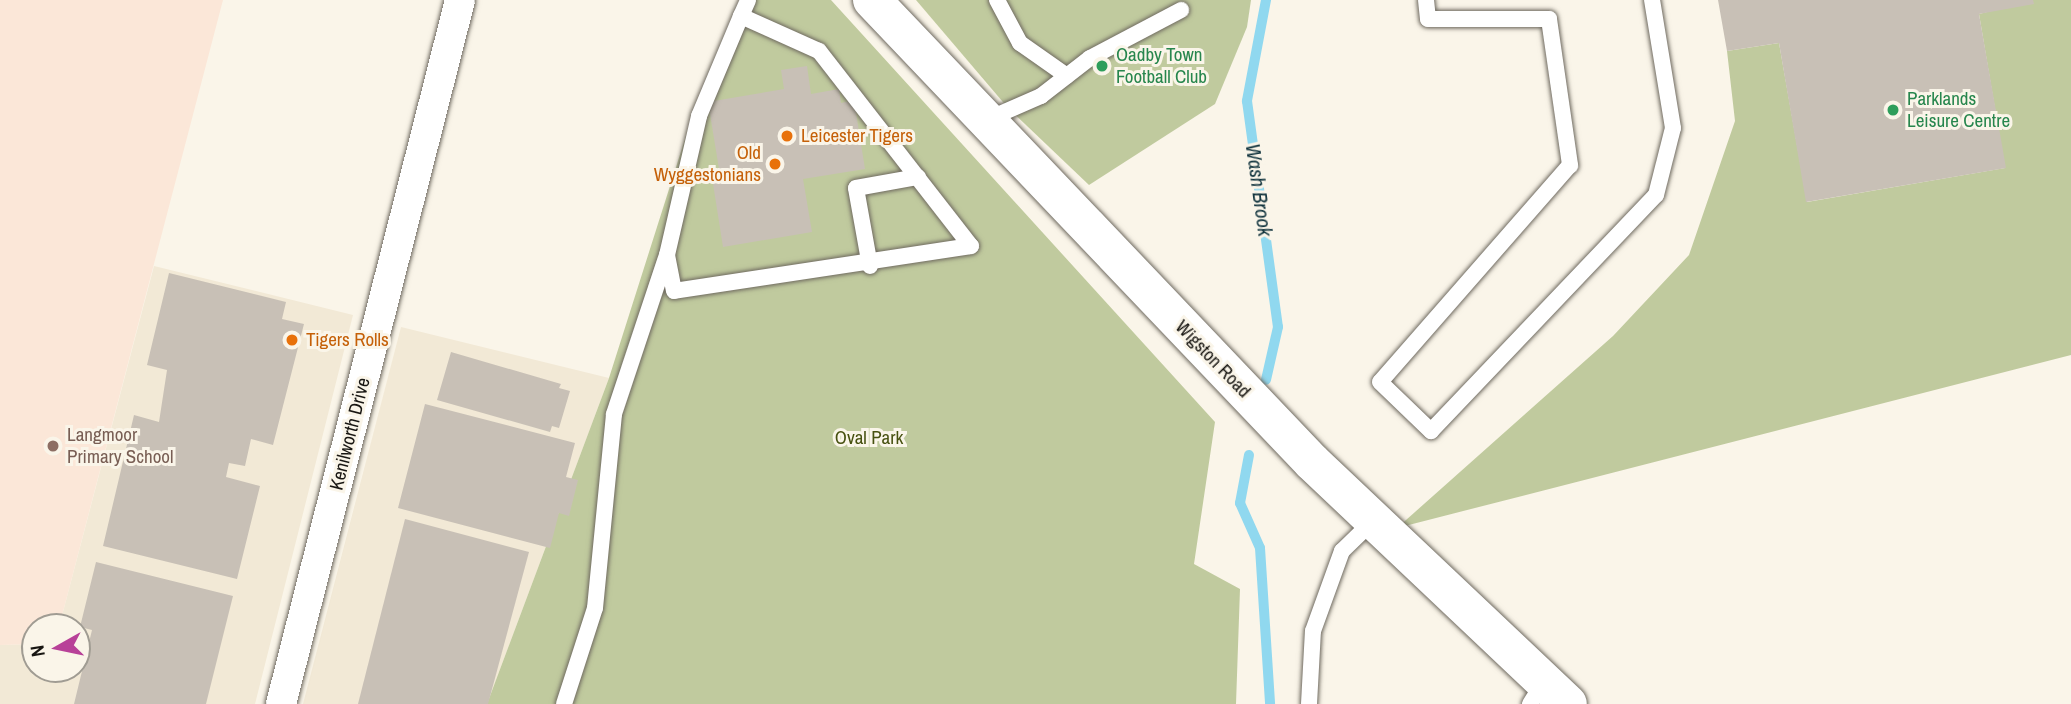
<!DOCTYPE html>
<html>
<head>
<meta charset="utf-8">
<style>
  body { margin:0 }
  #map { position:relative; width:2071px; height:704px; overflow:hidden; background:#faf5e9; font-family:"Archivo Narrow",sans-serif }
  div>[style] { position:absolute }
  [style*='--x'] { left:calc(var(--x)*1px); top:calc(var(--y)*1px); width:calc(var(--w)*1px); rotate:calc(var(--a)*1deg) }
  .built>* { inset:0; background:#f2e9d6 }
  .education>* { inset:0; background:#fbe7d8 }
  .green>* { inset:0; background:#c0ca9e }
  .stream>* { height:10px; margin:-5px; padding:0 5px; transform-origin:5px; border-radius:5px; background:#90d8ef }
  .building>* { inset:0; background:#c8c0b6 }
  .roads { filter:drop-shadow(0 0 2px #6f6a60) drop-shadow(0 0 2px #6f6a60) }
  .lane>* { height:16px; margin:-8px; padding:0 8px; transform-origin:8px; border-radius:8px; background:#fff }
  .street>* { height:30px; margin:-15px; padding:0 15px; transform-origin:15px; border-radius:15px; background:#fff }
  .secondary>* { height:38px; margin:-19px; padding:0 19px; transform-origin:19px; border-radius:19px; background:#fff }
  .dots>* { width:19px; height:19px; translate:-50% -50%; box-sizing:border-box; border:4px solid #faf5e9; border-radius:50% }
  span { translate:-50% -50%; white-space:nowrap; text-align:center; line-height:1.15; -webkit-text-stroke:6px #faf5e9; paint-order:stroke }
  .leisure-label { font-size:19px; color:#27864d }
  .left { translate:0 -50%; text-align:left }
  .food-label { font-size:19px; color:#c56008 }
  .right { translate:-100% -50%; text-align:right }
  .street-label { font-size:19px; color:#181612 }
  .education-label { font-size:19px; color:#785e54 }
  .park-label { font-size:19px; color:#475110 }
  .water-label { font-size:21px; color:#0f323c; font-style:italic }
  .north { position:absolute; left:21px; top:613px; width:70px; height:70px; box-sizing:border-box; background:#faf5e9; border:2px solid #a09c93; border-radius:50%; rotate:261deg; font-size:19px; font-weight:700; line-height:28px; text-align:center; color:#181612 }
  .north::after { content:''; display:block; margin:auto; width:24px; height:32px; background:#b84198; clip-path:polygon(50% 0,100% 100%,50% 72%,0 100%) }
</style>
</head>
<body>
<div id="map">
  <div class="built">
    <i style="clip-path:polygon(154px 266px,353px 315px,255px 704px,0 704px,0 645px,35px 644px,35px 669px,77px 669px,77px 627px,59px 627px)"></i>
    <i style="clip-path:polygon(401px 327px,609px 378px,487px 704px,303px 704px)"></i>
  </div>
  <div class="education">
    <i style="clip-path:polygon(0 0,223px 0,59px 627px,35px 627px,35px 644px,0 645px)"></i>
  </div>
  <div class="green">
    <i style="clip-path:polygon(740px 0,831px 0,1215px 422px,1194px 564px,1240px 589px,1236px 704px,487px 704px,609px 378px,691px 120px)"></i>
    <i style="clip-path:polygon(916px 0,1251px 0,1247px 27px,1215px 104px,1089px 185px,1008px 108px)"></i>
    <i style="clip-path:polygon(2033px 0,2071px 0,2071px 355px,1397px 528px,1613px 336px,1689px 255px,1735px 121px,1727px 51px,1779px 43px,1807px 202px,2005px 168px,1979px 14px)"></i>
  </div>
  <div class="stream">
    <i style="--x:1266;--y:0;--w:103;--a:100.7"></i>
    <i style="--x:1247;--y:101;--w:228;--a:82.2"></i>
    <i style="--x:1278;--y:327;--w:54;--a:102.8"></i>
    <i style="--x:1249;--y:455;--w:49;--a:100.6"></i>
    <i style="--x:1240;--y:503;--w:49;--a:66"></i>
    <i style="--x:1260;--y:548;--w:156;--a:86.3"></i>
  </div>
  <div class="building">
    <i style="clip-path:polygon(1718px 0,2033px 0,2034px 4px,1979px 14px,2006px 168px,1806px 202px,1779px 43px,1727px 51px)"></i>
    <i style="clip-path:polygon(807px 66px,811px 94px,839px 89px,841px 103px,854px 100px,865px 169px,803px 179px,812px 232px,723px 247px,711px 171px,719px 169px,708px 102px,784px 89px,781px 70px)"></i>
    <i style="clip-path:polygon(169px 273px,286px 302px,282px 319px,304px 324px,273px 445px,251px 439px,245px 466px,229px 463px,226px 477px,260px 486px,237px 579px,103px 546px,134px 415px,159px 422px,167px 370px,147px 365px)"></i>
    <i style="clip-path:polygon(451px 352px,561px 384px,559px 388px,570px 391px,559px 428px,552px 426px,550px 432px,437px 400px)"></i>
    <i style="clip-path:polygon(425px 404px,575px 443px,566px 477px,578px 480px,569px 516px,559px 513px,550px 548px,398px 508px)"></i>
    <i style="clip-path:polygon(405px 519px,529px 552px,488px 704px,358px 704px)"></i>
    <i style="clip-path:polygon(96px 562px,233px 596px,206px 704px,74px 704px,92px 630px,80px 627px)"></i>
  </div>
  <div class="roads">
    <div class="lane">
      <i style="--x:997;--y:0;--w:49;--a:61.9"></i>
      <i style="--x:1020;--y:43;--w:57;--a:35.1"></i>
      <i style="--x:1426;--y:0;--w:19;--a:84"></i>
      <i style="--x:1428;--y:19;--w:121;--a:0"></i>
      <i style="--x:1549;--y:19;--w:148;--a:81.8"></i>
      <i style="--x:1570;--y:165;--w:288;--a:131.2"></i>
      <i style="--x:1380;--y:382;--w:71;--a:43.9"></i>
      <i style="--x:1431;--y:431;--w:326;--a:-46.4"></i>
      <i style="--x:1656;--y:195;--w:69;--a:-75.8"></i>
      <i style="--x:1673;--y:128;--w:130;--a:-99.3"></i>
      <i style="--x:741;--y:16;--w:85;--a:24.2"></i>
      <i style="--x:819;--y:51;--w:247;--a:52.1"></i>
      <i style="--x:971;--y:246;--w:300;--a:171.4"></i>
      <i style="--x:674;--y:291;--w:37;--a:-101"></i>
      <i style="--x:667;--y:255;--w:143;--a:-77"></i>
      <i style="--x:699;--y:116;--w:108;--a:-67.2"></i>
      <i style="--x:741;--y:16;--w:17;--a:-66"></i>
      <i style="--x:986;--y:120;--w:60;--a:-23.6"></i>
      <i style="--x:1041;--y:96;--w:62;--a:-37.8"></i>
      <i style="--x:1090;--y:58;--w:103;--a:-27.8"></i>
      <i style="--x:870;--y:266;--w:79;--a:-100.2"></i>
      <i style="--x:856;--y:188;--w:63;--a:-10.1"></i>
      <i style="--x:564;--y:704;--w:101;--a:-72.1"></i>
      <i style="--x:595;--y:608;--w:195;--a:-84.4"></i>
      <i style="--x:614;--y:414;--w:164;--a:-71.6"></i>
      <i style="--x:1309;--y:704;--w:73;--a:-86.9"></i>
      <i style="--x:1313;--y:631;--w:85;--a:-70.1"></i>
      <i style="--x:1342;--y:551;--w:43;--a:-44.1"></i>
      <i style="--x:1530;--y:704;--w:26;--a:-58"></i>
    </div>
    <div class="street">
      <i style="--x:281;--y:704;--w:726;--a:-75.73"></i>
    </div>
    <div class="secondary">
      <i style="--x:872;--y:0;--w:638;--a:46.4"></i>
      <i style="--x:1312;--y:462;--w:352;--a:43.4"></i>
    </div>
  </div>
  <div class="dots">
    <i style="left:1102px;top:66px;background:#2e9e5b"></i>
    <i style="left:1893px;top:110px;background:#2e9e5b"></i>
    <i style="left:787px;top:136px;background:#e8710a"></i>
    <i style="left:775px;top:164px;background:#e8710a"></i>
    <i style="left:292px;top:340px;background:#e8710a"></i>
    <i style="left:53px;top:446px;background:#8d6e63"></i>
  </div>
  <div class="leisure-label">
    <span class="left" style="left:1116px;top:66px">Oadby Town<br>Football Club</span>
    <span class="left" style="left:1907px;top:110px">Parklands<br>Leisure Centre</span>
  </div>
  <div class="food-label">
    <span class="left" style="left:801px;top:136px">Leicester Tigers</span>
    <span class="right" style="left:761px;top:164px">Old<br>Wyggestonians</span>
    <span class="left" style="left:306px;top:340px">Tigers Rolls</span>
  </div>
  <div class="street-label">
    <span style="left:1213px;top:359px;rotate:46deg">Wigston Road</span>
    <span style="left:350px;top:434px;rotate:-76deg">Kenilworth Drive</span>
  </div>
  <div class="education-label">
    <span class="left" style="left:67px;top:446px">Langmoor<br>Primary School</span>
  </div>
  <div class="park-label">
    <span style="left:869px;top:438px">Oval Park</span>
  </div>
  <div class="water-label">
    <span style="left:1259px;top:190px;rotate:82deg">Wash Brook</span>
  </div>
  <div class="north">N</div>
</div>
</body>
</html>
